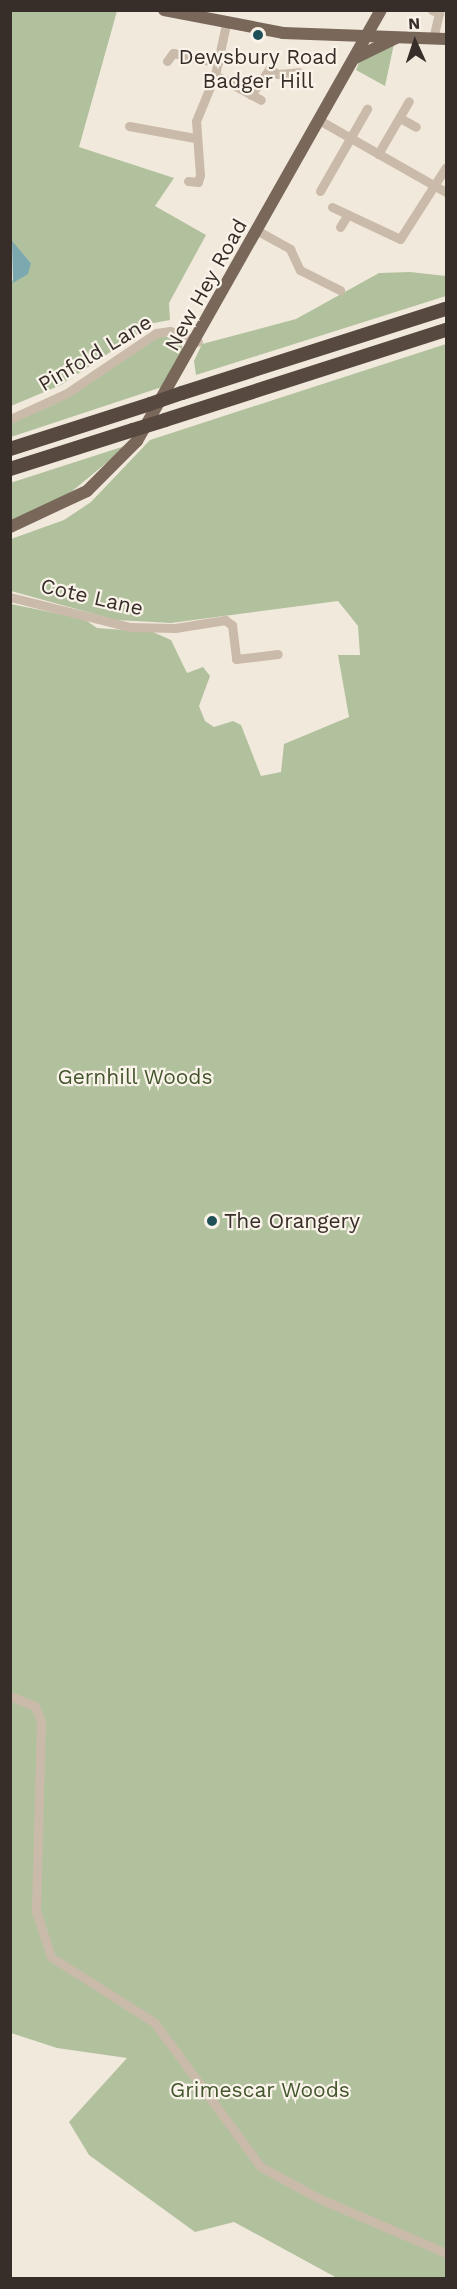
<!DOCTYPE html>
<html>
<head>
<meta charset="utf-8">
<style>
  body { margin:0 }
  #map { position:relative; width:457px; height:2289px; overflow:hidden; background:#f2e9dd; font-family:"Work Sans",sans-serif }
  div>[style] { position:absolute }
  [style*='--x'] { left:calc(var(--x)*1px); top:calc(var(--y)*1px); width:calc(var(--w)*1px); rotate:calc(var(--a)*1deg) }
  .green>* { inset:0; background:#b2c19d }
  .water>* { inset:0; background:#7ca9af }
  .minor>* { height:9px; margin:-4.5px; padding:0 4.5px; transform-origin:4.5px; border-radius:4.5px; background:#cabaa9 }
  .major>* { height:12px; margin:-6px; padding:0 6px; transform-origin:6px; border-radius:6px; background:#79675a }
  .highway>* { height:14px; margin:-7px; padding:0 7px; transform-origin:7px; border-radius:7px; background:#584940 }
  .highway-bridge>* { height:14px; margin:-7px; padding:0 7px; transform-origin:7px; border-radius:7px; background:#584940 }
  .dots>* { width:16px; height:16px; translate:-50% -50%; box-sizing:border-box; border:3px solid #f9f3e9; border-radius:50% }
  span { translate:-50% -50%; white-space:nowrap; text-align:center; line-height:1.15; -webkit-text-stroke:4.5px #f9f3e9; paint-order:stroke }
  .poi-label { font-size:21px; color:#372e29 }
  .left { translate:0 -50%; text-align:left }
  .street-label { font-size:21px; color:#372e29 }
  .park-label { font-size:21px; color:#43552d }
  .frame { position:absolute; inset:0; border:12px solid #372e29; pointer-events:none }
  .north { position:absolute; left:385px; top:12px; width:60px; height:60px; -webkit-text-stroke:4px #f9f3e9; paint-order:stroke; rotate:357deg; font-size:16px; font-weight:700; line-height:24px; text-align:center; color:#372e29 }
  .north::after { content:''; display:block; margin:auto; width:21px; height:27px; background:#372e29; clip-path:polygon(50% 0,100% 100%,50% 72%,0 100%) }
</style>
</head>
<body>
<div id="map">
  <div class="green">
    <i style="clip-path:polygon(11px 11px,117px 11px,79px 147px,174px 178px,155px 206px,206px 235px,169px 303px,170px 320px,154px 323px,61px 385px,11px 406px,11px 282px,31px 263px,11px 241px)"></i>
    <i style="clip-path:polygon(394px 44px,385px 86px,356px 70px,360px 60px)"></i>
    <i style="clip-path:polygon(410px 272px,446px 276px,446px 296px,196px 375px,194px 361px,202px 344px,296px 319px,379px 273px)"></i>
    <i style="clip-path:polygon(162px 335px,180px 340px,183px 349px,162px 387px,11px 437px,10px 423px,53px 405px)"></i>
    <i style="clip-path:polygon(446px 344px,446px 2278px,337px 2278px,234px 2222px,195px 2232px,89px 2155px,69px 2122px,127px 2058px,57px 2048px,11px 2033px,11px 604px,84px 619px,97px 628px,153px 632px,171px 640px,187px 673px,203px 667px,210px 676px,199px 706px,205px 721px,214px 727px,233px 721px,241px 725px,261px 776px,281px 772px,284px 744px,349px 717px,338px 655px,360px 655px,358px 626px,338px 601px,171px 623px,116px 620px,11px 591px,11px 539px,64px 520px,91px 502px,150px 440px)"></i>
    <i style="clip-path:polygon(128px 445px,65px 497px,11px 520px,10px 483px)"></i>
  </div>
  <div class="water">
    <i style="clip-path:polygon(12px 241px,31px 263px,28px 274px,13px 283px)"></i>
  </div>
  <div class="minor">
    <i style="--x:432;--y:10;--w:8;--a:23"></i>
    <i style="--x:439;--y:13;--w:26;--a:103"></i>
    <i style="--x:167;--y:61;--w:10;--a:-53"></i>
    <i style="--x:173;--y:53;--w:46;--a:12.5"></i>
    <i style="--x:215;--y:75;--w:52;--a:28.5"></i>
    <i style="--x:251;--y:95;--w:32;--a:-55"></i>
    <i style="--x:269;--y:69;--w:10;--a:29"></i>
    <i style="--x:278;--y:74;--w:21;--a:-5"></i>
    <i style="--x:400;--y:118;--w:18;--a:29"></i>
    <i style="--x:319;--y:120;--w:146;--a:29.6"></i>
    <i style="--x:129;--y:126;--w:67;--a:10.3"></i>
    <i style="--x:378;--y:154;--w:61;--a:-59.7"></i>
    <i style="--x:188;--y:181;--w:10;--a:6"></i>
    <i style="--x:198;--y:182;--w:7;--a:-74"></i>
    <i style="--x:200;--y:175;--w:54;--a:-94.2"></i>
    <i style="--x:196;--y:121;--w:50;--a:-67.6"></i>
    <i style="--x:215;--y:75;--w:52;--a:-77.8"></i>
    <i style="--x:320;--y:191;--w:95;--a:-60.2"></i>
    <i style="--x:332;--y:207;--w:75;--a:25.2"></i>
    <i style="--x:400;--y:239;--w:85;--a:-57.4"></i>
    <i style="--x:340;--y:227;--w:13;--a:-58"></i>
    <i style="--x:258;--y:231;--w:37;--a:29"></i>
    <i style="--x:290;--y:249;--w:23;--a:65"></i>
    <i style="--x:300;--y:270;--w:45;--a:26.6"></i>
    <i style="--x:10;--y:419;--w:63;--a:-24.5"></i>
    <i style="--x:67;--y:393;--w:107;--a:-34"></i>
    <i style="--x:156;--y:333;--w:14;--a:-8"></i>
    <i style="--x:170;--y:331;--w:30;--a:21"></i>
    <i style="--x:10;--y:597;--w:123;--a:14.1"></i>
    <i style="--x:129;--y:627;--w:46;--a:1.2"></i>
    <i style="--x:175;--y:628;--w:51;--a:-9.1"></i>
    <i style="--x:225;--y:620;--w:9;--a:36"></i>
    <i style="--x:232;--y:625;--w:34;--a:83"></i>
    <i style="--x:236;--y:659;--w:42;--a:-6.8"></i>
    <i style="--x:10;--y:1696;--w:27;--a:22"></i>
    <i style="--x:35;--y:1706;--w:16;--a:68"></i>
    <i style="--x:41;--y:1721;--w:190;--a:91.5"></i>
    <i style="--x:36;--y:1911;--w:48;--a:71.9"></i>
    <i style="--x:51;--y:1957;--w:122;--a:32.3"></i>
    <i style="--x:154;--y:2022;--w:180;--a:53.6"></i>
    <i style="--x:261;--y:2167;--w:65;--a:28.5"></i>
    <i style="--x:318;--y:2198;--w:139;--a:23.3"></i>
  </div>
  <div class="major">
    <i style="--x:164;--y:10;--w:121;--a:10.9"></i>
    <i style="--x:283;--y:33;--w:163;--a:2.1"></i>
    <i style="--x:355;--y:58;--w:46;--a:-26"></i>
    <i style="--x:10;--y:527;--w:85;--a:-25.1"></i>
    <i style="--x:87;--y:491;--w:71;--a:-45"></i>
    <i style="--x:137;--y:441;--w:495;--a:-60.5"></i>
  </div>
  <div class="highway">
    <i style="--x:182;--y:393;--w:277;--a:-17.7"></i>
    <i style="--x:165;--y:420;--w:295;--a:-17.8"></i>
    <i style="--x:10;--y:449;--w:147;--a:-17.8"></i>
    <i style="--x:10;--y:469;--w:129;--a:-17.6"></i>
  </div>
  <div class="highway-bridge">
    <i style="--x:150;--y:404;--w:34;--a:-19"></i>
    <i style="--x:133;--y:430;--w:34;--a:-17"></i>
  </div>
  <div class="dots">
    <i style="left:258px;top:35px;background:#1f5058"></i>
    <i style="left:212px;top:1221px;background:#1f5058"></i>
  </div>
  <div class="poi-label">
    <span style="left:258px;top:69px">Dewsbury Road<br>Badger Hill</span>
    <span class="left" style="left:224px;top:1221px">The Orangery</span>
  </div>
  <div class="street-label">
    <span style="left:206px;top:285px;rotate:-61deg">New Hey Road</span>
    <span style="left:95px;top:353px;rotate:-31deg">Pinfold Lane</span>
    <span style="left:92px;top:597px;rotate:13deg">Cote Lane</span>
  </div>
  <div class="park-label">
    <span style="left:135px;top:1077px">Gernhill Woods</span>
    <span style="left:260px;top:2090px">Grimescar Woods</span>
  </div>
  <div class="frame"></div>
  <div class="north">N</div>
</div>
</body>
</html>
